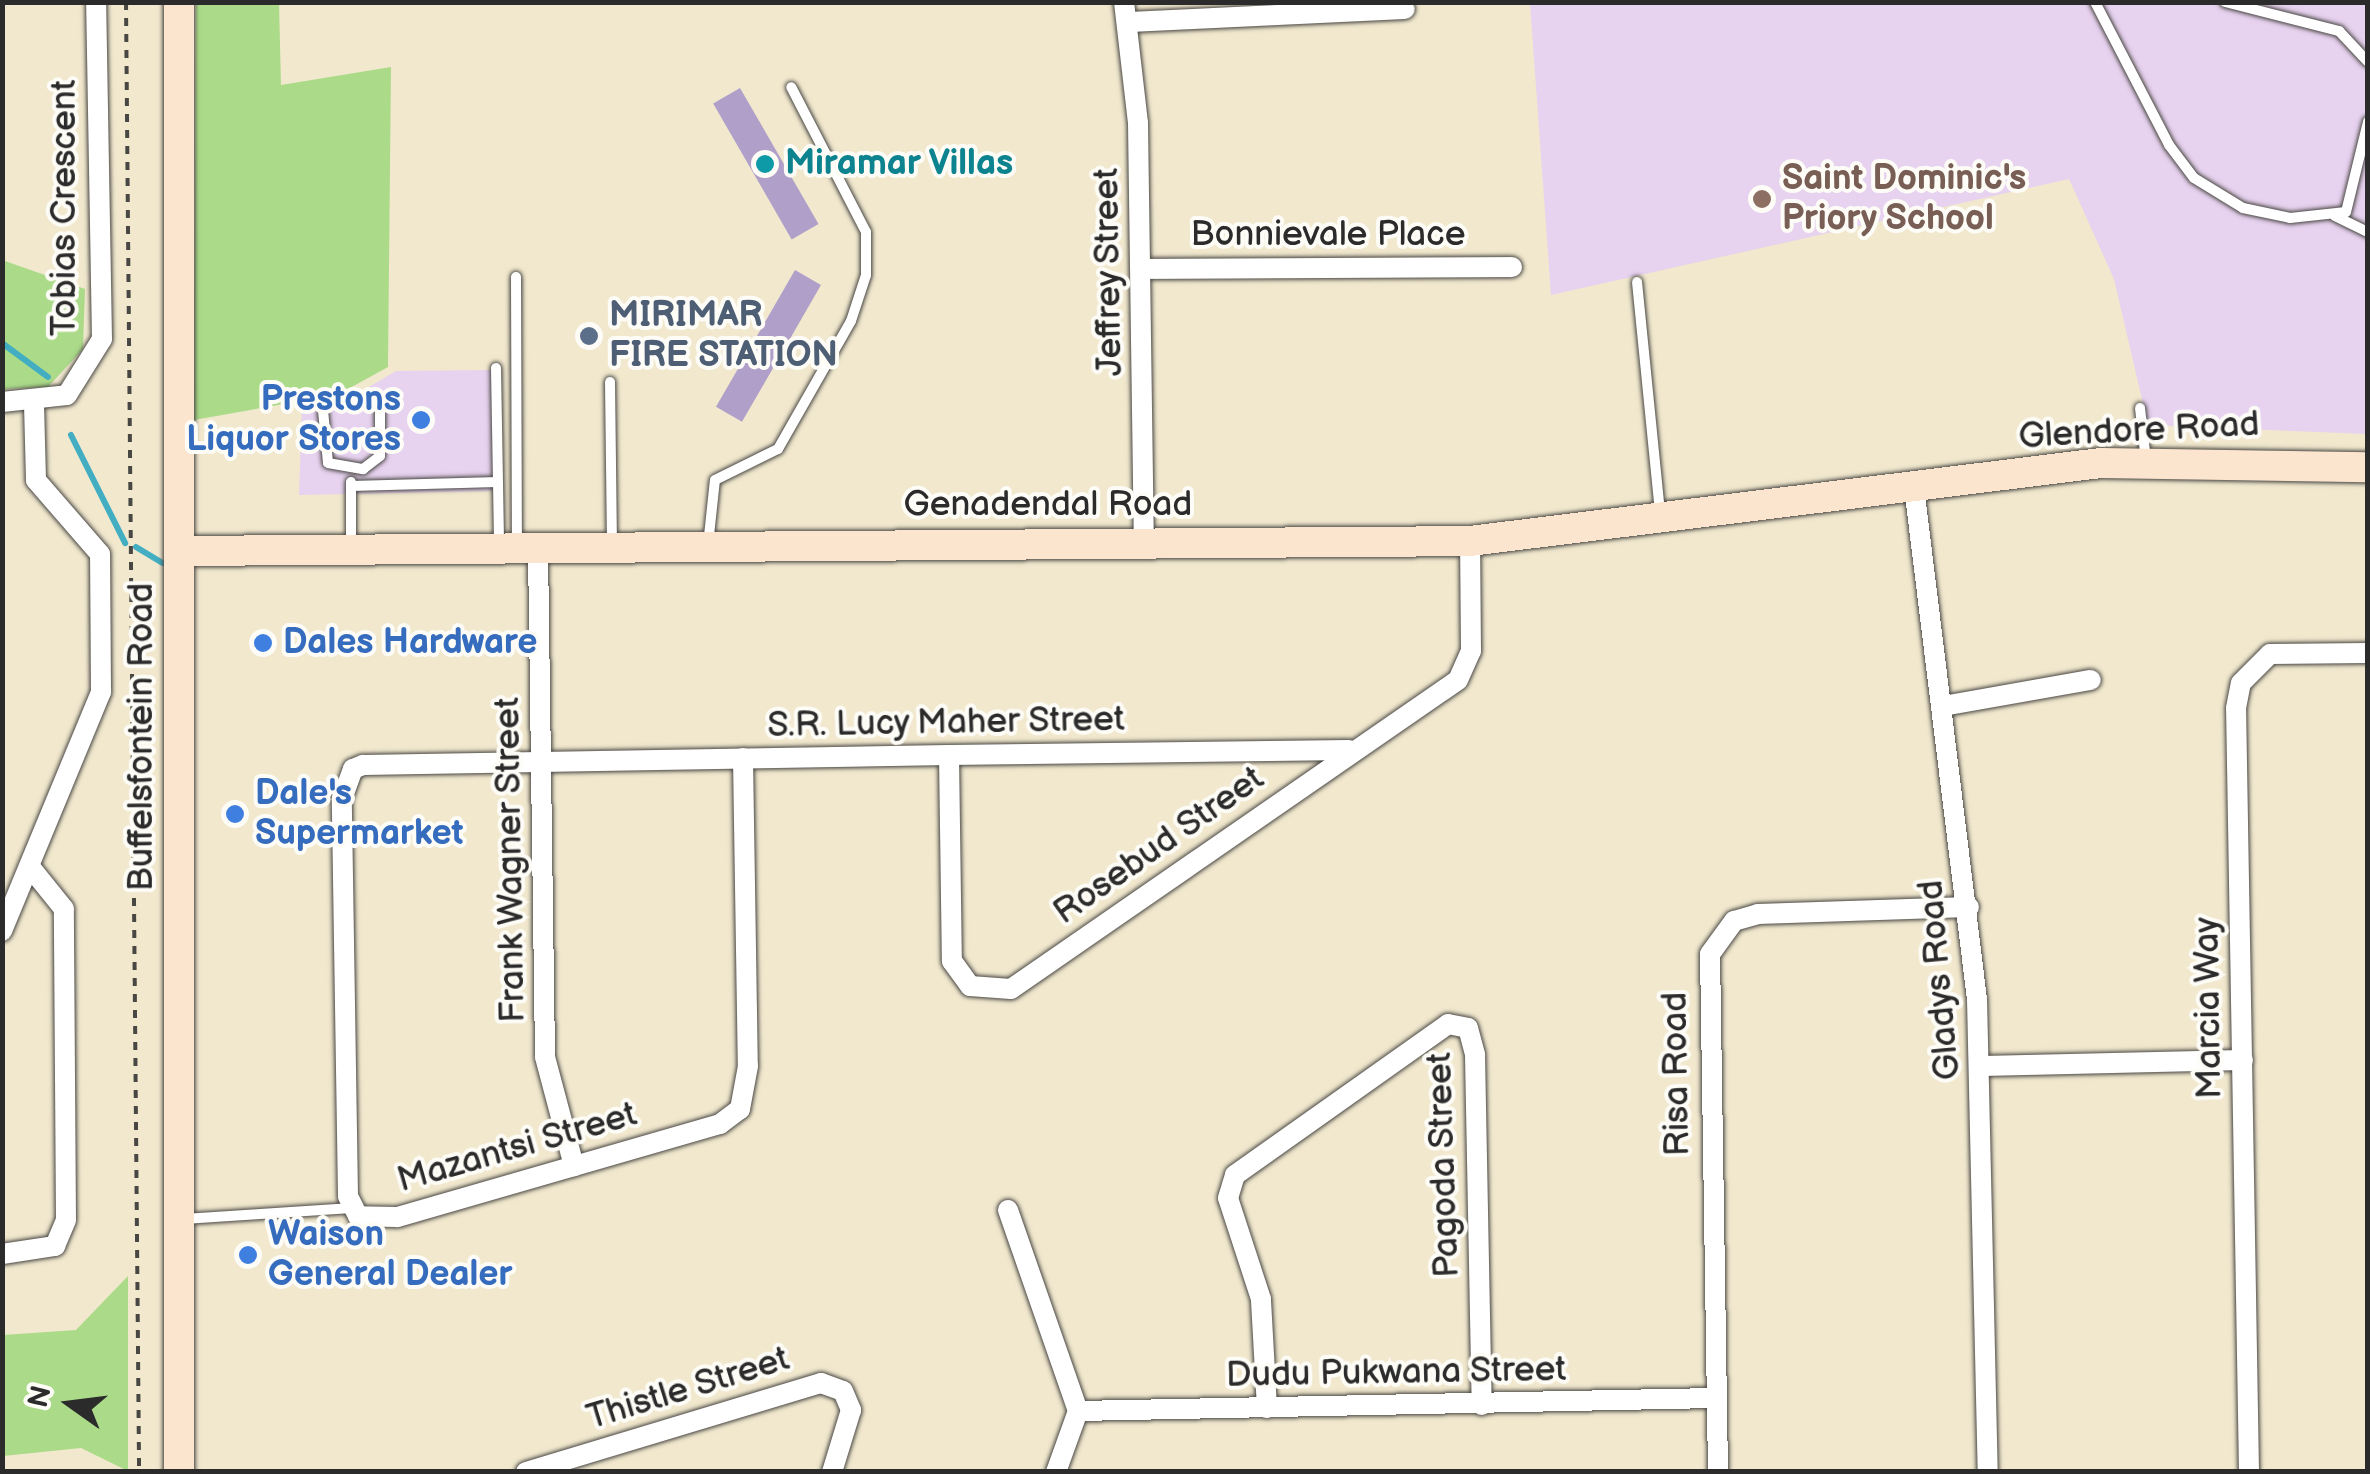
<!DOCTYPE html>
<html>
<head>
<meta charset="utf-8">
<style>
  body { margin:0 }
  #map { position:relative; width:2370px; height:1474px; overflow:hidden; background:#f1e8ce; font-family:"Balsamiq Sans",sans-serif }
  div>[style] { position:absolute }
  [style*='--x'] { left:calc(var(--x)*1px); top:calc(var(--y)*1px); width:calc(var(--w)*1px); rotate:calc(var(--a)*1deg) }
  .built>* { inset:0; background:#e7d2ef }
  .green>* { inset:0; background:#abdb89 }
  .stream>* { height:6px; margin:-3px; padding:0 3px; transform-origin:3px; border-radius:3px; background:#43aec2 }
  .building>* { inset:0; background:#b0a0c9; transform-origin:0 0 }
  .path>* { height:4px; margin-top:-2px; transform-origin:0; background:repeating-linear-gradient(90deg,#494743 0 8px,transparent 0 16px) }
  .roads { filter:drop-shadow(0 0 2px #494743) drop-shadow(0 0 2px #494743) }
  .lane>* { height:10px; margin:-5px; padding:0 5px; transform-origin:5px; border-radius:5px; background:#fff }
  .street>* { height:20px; margin:-10px; padding:0 10px; transform-origin:10px; border-radius:10px; background:#fff }
  .secondary>* { height:30px; margin:-15px; padding:0 15px; transform-origin:15px; border-radius:15px; background:#fce5cf }
  .dots>* { width:28px; height:28px; translate:-50% -50%; box-sizing:border-box; border:5px solid #fdfcf7; border-radius:50% }
  span { translate:-50% -50%; white-space:nowrap; text-align:center; line-height:1.15; -webkit-text-stroke:8px #fdfcf7; paint-order:stroke }
  .culture-label { font-size:35px; color:#0d838f; font-weight:700 }
  .left { translate:0 -50%; text-align:left }
  .education-label { font-size:35px; color:#785e54; font-weight:700 }
  .street-label { font-size:35px; color:#2b2b2b }
  .service-label { font-size:35px; color:#4e5e75; font-weight:700 }
  .shop-label { font-size:35px; color:#366cbe; font-weight:700 }
  .right { translate:-100% -50%; text-align:right }
  .frame { position:absolute; inset:0; border:5px solid #2b2b2b; pointer-events:none }
  .north { position:absolute; left:20px; top:1354px; width:100px; height:100px; -webkit-text-stroke:8px #fdfcf7; paint-order:stroke; rotate:284deg; font-size:28px; font-weight:700; line-height:40px; text-align:center; color:#2b2b2b }
  .north::after { content:''; display:block; margin:auto; width:35px; height:45px; background:#2b2b2b; clip-path:polygon(50% 0,100% 100%,50% 72%,0 100%) }
</style>
</head>
<body>
<div id="map">
  <div class="built">
    <i style="clip-path:polygon(1530px 3px,2367px 3px,2367px 434px,2148px 425px,2114px 279px,2069px 179px,1551px 295px)"></i>
    <i style="clip-path:polygon(495px 370px,494px 491px,299px 495px,302px 406px,335px 407px,396px 371px)"></i>
  </div>
  <div class="green">
    <i style="clip-path:polygon(196px 3px,279px 3px,281px 85px,391px 67px,388px 367px,339px 394px,194px 420px)"></i>
    <i style="clip-path:polygon(2px 260px,85px 289px,83px 349px,48px 387px,3px 389px)"></i>
    <i style="clip-path:polygon(128px 1276px,128px 1471px,81px 1448px,3px 1456px,3px 1335px,76px 1330px)"></i>
  </div>
  <div class="stream">
    <i style="--x:2;--y:343;--w:57;--a:36.5"></i>
    <i style="--x:71;--y:435;--w:121;--a:63.4"></i>
    <i style="--x:136;--y:547;--w:31;--a:31"></i>
  </div>
  <div class="building">
    <i style="left:740px;top:88px;width:157px;height:31px;rotate:60deg"></i>
    <i style="left:795px;top:270px;width:30px;height:158px;rotate:30deg"></i>
  </div>
  <div class="path">
    <i style="--x:126;--y:2;--w:1470;--a:89.49"></i>
  </div>
  <div class="roads">
    <div class="lane">
      <i style="--x:2095;--y:2;--w:161;--a:62.6"></i>
      <i style="--x:2169;--y:145;--w:41;--a:52.9"></i>
      <i style="--x:2194;--y:178;--w:57;--a:31.5"></i>
      <i style="--x:2243;--y:208;--w:48;--a:12"></i>
      <i style="--x:2290;--y:218;--w:56;--a:-6.1"></i>
      <i style="--x:2346;--y:212;--w:93;--a:-76.3"></i>
      <i style="--x:2225;--y:2;--w:118;--a:14.3"></i>
      <i style="--x:2339;--y:31;--w:42;--a:46.9"></i>
      <i style="--x:2335;--y:216;--w:37;--a:26"></i>
      <i style="--x:516;--y:277;--w:266;--a:89.8"></i>
      <i style="--x:1637;--y:282;--w:233;--a:84.3"></i>
      <i style="--x:496;--y:368;--w:175;--a:89"></i>
      <i style="--x:610;--y:382;--w:160;--a:89.3"></i>
      <i style="--x:2140;--y:408;--w:53;--a:83.5"></i>
      <i style="--x:323;--y:410;--w:53;--a:84.6"></i>
      <i style="--x:328;--y:463;--w:36;--a:10"></i>
      <i style="--x:363;--y:469;--w:21;--a:-37"></i>
      <i style="--x:380;--y:456;--w:55;--a:-90"></i>
      <i style="--x:351;--y:486;--w:147;--a:-1.6"></i>
      <i style="--x:351;--y:545;--w:63;--a:-90"></i>
      <i style="--x:708;--y:545;--w:65;--a:-83.9"></i>
      <i style="--x:715;--y:480;--w:70;--a:-26.2"></i>
      <i style="--x:778;--y:449;--w:147;--a:-60.3"></i>
      <i style="--x:851;--y:321;--w:48;--a:-71.9"></i>
      <i style="--x:866;--y:275;--w:43;--a:-90"></i>
      <i style="--x:866;--y:232;--w:163;--a:-117.3"></i>
      <i style="--x:185;--y:1219;--w:166;--a:-3.8"></i>
    </div>
    <div class="street">
      <i style="--x:1124;--y:2;--w:122;--a:83.4"></i>
      <i style="--x:1138;--y:123;--w:419;--a:89.2"></i>
      <i style="--x:1129;--y:22;--w:276;--a:-2.7"></i>
      <i style="--x:1143;--y:269;--w:369;--a:-0.3"></i>
      <i style="--x:2;--y:402;--w:65;--a:-6.1"></i>
      <i style="--x:67;--y:395;--w:66;--a:-58"></i>
      <i style="--x:102;--y:339;--w:337;--a:-91"></i>
      <i style="--x:1914;--y:487;--w:516;--a:82.99"></i>
      <i style="--x:1977;--y:999;--w:473;--a:88.7"></i>
      <i style="--x:538;--y:549;--w:508;--a:89.21"></i>
      <i style="--x:545;--y:1057;--w:113;--a:75.1"></i>
      <i style="--x:1943;--y:706;--w:150;--a:-10"></i>
      <i style="--x:949;--y:755;--w:206;--a:89.2"></i>
      <i style="--x:952;--y:961;--w:31;--a:54"></i>
      <i style="--x:970;--y:986;--w:41;--a:4.2"></i>
      <i style="--x:1011;--y:989;--w:543;--a:-34.66"></i>
      <i style="--x:1458;--y:680;--w:32;--a:-66"></i>
      <i style="--x:1471;--y:651;--w:110;--a:-90.5"></i>
      <i style="--x:743;--y:758;--w:308;--a:89.1"></i>
      <i style="--x:748;--y:1066;--w:44;--a:100.5"></i>
      <i style="--x:740;--y:1109;--w:25;--a:143"></i>
      <i style="--x:720;--y:1124;--w:336;--a:163.9"></i>
      <i style="--x:397;--y:1217;--w:39;--a:-179"></i>
      <i style="--x:358;--y:1216;--w:22;--a:-117"></i>
      <i style="--x:348;--y:1196;--w:397;--a:-90.9"></i>
      <i style="--x:342;--y:799;--w:32;--a:-70"></i>
      <i style="--x:353;--y:769;--w:11;--a:-22"></i>
      <i style="--x:363;--y:765;--w:586;--a:-0.98"></i>
      <i style="--x:949;--y:755;--w:400;--a:-0.7"></i>
      <i style="--x:2;--y:931;--w:259;--a:-67.5"></i>
      <i style="--x:101;--y:692;--w:138;--a:-90.4"></i>
      <i style="--x:100;--y:554;--w:98;--a:-130.9"></i>
      <i style="--x:36;--y:480;--w:76;--a:-91.5"></i>
      <i style="--x:1982;--y:1066;--w:261;--a:-1.3"></i>
      <i style="--x:1008;--y:1210;--w:213;--a:70.8"></i>
      <i style="--x:1078;--y:1411;--w:65;--a:109.8"></i>
      <i style="--x:2;--y:1254;--w:54;--a:-8.6"></i>
      <i style="--x:55;--y:1246;--w:28;--a:-67"></i>
      <i style="--x:66;--y:1220;--w:311;--a:-90.4"></i>
      <i style="--x:64;--y:909;--w:53;--a:-128.8"></i>
      <i style="--x:1267;--y:1408;--w:109;--a:-93.2"></i>
      <i style="--x:1261;--y:1299;--w:106;--a:-108.1"></i>
      <i style="--x:1228;--y:1198;--w:24;--a:-73"></i>
      <i style="--x:1235;--y:1175;--w:261;--a:-35.3"></i>
      <i style="--x:1448;--y:1024;--w:20;--a:11"></i>
      <i style="--x:1468;--y:1028;--w:28;--a:75"></i>
      <i style="--x:1475;--y:1055;--w:350;--a:88.9"></i>
      <i style="--x:1078;--y:1411;--w:637;--a:-1.17"></i>
      <i style="--x:526;--y:1472;--w:308;--a:-16.8"></i>
      <i style="--x:821;--y:1383;--w:23;--a:20"></i>
      <i style="--x:843;--y:1391;--w:21;--a:67"></i>
      <i style="--x:851;--y:1410;--w:65;--a:107"></i>
      <i style="--x:1718;--y:1472;--w:518;--a:-90.88"></i>
      <i style="--x:1710;--y:954;--w:41;--a:-54"></i>
      <i style="--x:1734;--y:921;--w:25;--a:-16"></i>
      <i style="--x:1758;--y:914;--w:211;--a:-1.9"></i>
      <i style="--x:2249;--y:1472;--w:764;--a:-90.97"></i>
      <i style="--x:2236;--y:708;--w:25;--a:-79"></i>
      <i style="--x:2241;--y:683;--w:41;--a:-45"></i>
      <i style="--x:2270;--y:654;--w:98;--a:-0.6"></i>
    </div>
    <div class="secondary">
      <i style="--x:180;--y:551;--w:1290;--a:-0.44"></i>
      <i style="--x:1470;--y:541;--w:636;--a:-7.05"></i>
      <i style="--x:2101;--y:463;--w:267;--a:0.9"></i>
      <i style="--x:179;--y:1472;--w:1470;--a:-90"></i>
    </div>
  </div>
  <div class="dots">
    <i style="left:765px;top:164px;background:#0f9aa8"></i>
    <i style="left:1762px;top:199px;background:#8d6e63"></i>
    <i style="left:589px;top:336px;background:#5c6f8a"></i>
    <i style="left:421px;top:420px;background:#3f7fe0"></i>
    <i style="left:263px;top:643px;background:#3f7fe0"></i>
    <i style="left:235px;top:814px;background:#3f7fe0"></i>
    <i style="left:248px;top:1255px;background:#3f7fe0"></i>
  </div>
  <div class="culture-label">
    <span class="left" style="left:785px;top:164px">Miramar Villas</span>
  </div>
  <div class="education-label">
    <span class="left" style="left:1782px;top:199px">Saint Dominic's<br>Priory School</span>
  </div>
  <div class="street-label">
    <span style="left:65px;top:208px;rotate:-90deg">Tobias Crescent</span>
    <span style="left:1328px;top:235px">Bonnievale Place</span>
    <span style="left:1109px;top:272px;rotate:-91deg">Jeffrey Street</span>
    <span style="left:2139px;top:431px;rotate:-3deg">Glendore Road</span>
    <span style="left:1048px;top:505px">Genadendal Road</span>
    <span style="left:946px;top:723px;rotate:-1deg">S.R. Lucy Maher Street</span>
    <span style="left:142px;top:737px;rotate:-90deg">Buffelsfontein Road</span>
    <span style="left:1159px;top:846px;rotate:-35deg">Rosebud Street</span>
    <span style="left:511px;top:860px;rotate:-91deg">Frank Wagner Street</span>
    <span style="left:1940px;top:980px;rotate:-95deg">Gladys Road</span>
    <span style="left:2209px;top:1008px;rotate:-91deg">Marcia Way</span>
    <span style="left:1677px;top:1074px;rotate:-91deg">Risa Road</span>
    <span style="left:517px;top:1148px;rotate:-16deg">Mazantsi Street</span>
    <span style="left:1444px;top:1165px;rotate:-92deg">Pagoda Street</span>
    <span style="left:1396px;top:1373px;rotate:-1deg">Dudu Pukwana Street</span>
    <span style="left:688px;top:1389px;rotate:-17deg">Thistle Street</span>
  </div>
  <div class="service-label">
    <span class="left" style="left:609px;top:336px">MIRIMAR<br>FIRE STATION</span>
  </div>
  <div class="shop-label">
    <span class="right" style="left:401px;top:420px">Prestons<br>Liquor Stores</span>
    <span class="left" style="left:283px;top:643px">Dales Hardware</span>
    <span class="left" style="left:255px;top:814px">Dale's<br>Supermarket</span>
    <span class="left" style="left:268px;top:1255px">Waison<br>General Dealer</span>
  </div>
  <div class="frame"></div>
  <div class="north">N</div>
</div>
</body>
</html>
